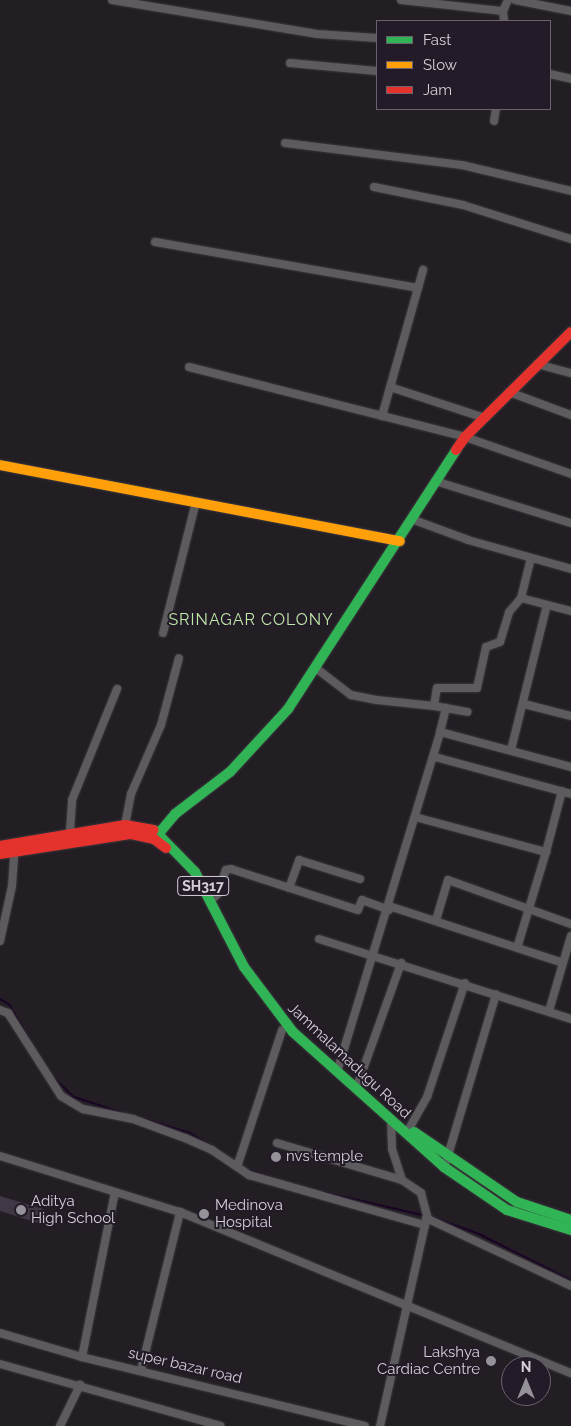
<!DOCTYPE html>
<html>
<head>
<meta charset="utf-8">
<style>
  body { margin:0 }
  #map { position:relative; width:571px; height:1426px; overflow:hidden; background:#221e24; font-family:Raleway,sans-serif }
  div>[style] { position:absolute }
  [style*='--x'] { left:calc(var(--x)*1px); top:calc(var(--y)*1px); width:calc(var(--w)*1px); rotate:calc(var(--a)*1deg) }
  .stream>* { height:2px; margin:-1px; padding:0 1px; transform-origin:1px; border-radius:1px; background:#1a0325 }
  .building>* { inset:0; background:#403844 }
  .roads { filter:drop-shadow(0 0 1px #3b383c) drop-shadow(0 0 1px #3b383c) }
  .street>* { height:8px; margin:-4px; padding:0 4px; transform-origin:4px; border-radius:4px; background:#5d5b5e }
  .fast>* { height:10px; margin:-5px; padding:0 5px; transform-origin:5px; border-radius:5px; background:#30b455 }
  .slow>* { height:10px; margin:-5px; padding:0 5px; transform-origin:5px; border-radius:5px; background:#ff9f0a }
  .jam>* { height:10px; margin:-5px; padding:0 5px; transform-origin:5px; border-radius:5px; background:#e5322d }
  .dots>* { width:14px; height:14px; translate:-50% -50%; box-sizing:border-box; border:2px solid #231b27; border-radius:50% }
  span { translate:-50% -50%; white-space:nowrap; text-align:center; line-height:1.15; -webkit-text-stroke:4px #231b27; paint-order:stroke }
  .shield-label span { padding:1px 4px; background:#231b27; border:1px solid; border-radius:4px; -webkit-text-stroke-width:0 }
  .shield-label { font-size:14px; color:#d5d0d8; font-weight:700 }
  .street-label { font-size:15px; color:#d5d0d8 }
  .poi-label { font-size:15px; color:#d5d0d8 }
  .left { translate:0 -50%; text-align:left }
  .right { translate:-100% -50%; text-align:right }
  .neighbourhood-label { font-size:16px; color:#bde8a5; letter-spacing:1px }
  .legend { position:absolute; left:376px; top:20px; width:175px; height:90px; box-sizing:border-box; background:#231b27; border:1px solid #6a636e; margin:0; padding:6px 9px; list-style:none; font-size:15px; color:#d5d0d8 }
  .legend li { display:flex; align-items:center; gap:10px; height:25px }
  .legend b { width:25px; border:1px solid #6a636e }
  .north { position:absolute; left:501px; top:1356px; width:50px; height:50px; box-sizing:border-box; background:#231b27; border:1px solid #6a636e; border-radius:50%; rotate:0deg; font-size:14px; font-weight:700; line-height:20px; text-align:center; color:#d5d0d8 }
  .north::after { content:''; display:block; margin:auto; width:18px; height:22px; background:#969299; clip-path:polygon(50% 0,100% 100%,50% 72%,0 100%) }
</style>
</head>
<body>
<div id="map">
  <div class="stream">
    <i style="--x:0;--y:999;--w:10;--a:29"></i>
    <i style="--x:9;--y:1004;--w:42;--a:59.7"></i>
    <i style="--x:54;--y:1078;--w:28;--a:44"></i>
    <i style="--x:74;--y:1097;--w:52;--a:18.1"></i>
    <i style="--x:145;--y:1119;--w:47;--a:17.3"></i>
    <i style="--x:190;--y:1133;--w:42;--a:31.4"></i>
    <i style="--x:246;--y:1169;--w:28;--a:18"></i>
    <i style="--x:323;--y:1192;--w:103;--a:13"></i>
    <i style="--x:432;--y:1217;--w:50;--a:19.9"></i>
    <i style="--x:479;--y:1234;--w:103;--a:26.6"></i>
  </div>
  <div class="building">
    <i style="clip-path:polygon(0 1196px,43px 1209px,38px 1223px,0 1211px)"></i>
  </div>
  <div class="roads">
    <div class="street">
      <i style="--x:112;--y:0;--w:208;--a:9.4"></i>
      <i style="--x:317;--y:34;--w:60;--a:3.8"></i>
      <i style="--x:401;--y:0;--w:103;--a:6.2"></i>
      <i style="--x:503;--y:11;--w:10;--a:84"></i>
      <i style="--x:515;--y:0;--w:57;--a:11.1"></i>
      <i style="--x:503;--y:11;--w:12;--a:-66"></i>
      <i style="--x:290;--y:63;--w:87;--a:5.3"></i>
      <i style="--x:550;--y:74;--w:22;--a:13"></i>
      <i style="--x:494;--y:121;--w:12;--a:-81"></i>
      <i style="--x:285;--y:143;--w:178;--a:7.1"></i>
      <i style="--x:462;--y:165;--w:112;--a:13.4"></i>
      <i style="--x:374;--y:187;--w:91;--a:11.4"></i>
      <i style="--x:463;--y:205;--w:113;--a:17.5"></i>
      <i style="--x:155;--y:242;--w:267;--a:9.9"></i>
      <i style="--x:537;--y:364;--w:35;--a:15"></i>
      <i style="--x:189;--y:367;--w:285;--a:14.2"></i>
      <i style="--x:465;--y:437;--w:112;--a:19.2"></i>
      <i style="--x:390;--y:387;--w:97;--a:18.1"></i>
      <i style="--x:509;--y:392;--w:66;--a:20.4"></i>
      <i style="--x:382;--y:416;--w:152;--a:-74.3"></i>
      <i style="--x:435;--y:481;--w:142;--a:17.2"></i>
      <i style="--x:414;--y:520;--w:58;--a:20.3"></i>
      <i style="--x:468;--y:540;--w:107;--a:15.7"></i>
      <i style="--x:521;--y:598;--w:52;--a:14.6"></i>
      <i style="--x:163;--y:633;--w:135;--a:-75.9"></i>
      <i style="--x:317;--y:669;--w:43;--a:37.4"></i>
      <i style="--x:351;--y:695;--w:26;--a:11"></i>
      <i style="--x:377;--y:700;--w:57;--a:6"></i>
      <i style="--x:434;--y:706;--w:18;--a:-81"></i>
      <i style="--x:437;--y:688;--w:40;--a:0"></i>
      <i style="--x:477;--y:688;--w:42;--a:-77.6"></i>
      <i style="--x:486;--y:647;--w:15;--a:-20"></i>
      <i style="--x:500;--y:642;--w:31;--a:-73"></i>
      <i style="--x:509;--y:612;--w:18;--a:-49"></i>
      <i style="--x:521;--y:598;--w:41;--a:-76"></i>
      <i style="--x:524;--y:704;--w:49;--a:14.3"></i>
      <i style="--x:434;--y:706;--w:34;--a:10"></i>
      <i style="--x:440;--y:732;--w:25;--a:-76"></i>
      <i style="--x:511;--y:750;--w:149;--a:-76.1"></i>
      <i style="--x:435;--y:757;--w:141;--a:15.2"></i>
      <i style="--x:415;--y:817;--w:136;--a:15"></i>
      <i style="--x:546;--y:852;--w:100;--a:106.8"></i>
      <i style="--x:125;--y:825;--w:32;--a:-79"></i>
      <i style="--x:131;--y:794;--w:75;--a:-66.5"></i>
      <i style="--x:161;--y:725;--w:69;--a:-75"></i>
      <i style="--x:70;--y:831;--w:31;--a:-86"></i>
      <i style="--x:72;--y:800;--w:120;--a:-67.9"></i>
      <i style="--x:546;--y:852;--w:63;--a:-75.3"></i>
      <i style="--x:289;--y:888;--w:30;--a:-70"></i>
      <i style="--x:299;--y:860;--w:64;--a:17.3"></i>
      <i style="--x:210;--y:901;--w:11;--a:-41"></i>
      <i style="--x:218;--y:894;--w:25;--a:-72"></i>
      <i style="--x:226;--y:870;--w:5;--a:-11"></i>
      <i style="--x:231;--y:869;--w:133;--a:17.9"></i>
      <i style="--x:358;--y:910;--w:11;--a:-68"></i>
      <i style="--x:362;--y:900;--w:29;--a:20"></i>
      <i style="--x:389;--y:906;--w:183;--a:18.1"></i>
      <i style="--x:436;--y:920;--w:42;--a:-73.3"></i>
      <i style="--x:448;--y:880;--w:131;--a:19.7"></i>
      <i style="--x:319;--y:939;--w:264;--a:17.6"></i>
      <i style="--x:0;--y:941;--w:56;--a:-77.7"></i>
      <i style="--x:12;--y:886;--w:39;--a:-86"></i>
      <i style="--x:0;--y:1010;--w:9;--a:21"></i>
      <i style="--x:8;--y:1013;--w:98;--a:57.4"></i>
      <i style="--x:61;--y:1096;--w:26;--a:31"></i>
      <i style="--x:83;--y:1109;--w:51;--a:11.3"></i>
      <i style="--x:133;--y:1119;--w:55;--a:20.1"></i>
      <i style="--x:185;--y:1138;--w:30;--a:24"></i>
      <i style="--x:212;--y:1150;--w:45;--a:34"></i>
      <i style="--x:249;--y:1175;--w:183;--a:15.9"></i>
      <i style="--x:549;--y:1011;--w:78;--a:-73.7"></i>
      <i style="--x:337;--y:1072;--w:355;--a:-73.1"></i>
      <i style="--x:440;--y:732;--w:136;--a:15"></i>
      <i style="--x:356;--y:1089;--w:134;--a:-70.3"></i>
      <i style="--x:391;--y:1119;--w:30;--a:88"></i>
      <i style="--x:392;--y:1149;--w:33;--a:72"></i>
      <i style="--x:406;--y:1134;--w:43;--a:-60.4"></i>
      <i style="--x:427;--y:1097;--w:120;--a:-71.6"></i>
      <i style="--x:277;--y:1143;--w:130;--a:16.5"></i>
      <i style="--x:402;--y:1180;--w:23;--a:34"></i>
      <i style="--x:421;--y:1193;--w:24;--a:75"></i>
      <i style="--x:427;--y:1216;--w:215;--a:102.6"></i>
      <i style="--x:0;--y:1156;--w:189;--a:17.3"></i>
      <i style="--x:180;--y:1212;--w:423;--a:22.4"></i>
      <i style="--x:446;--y:1162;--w:175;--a:-73.4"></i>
      <i style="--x:237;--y:1167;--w:144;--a:-71.8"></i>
      <i style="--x:426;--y:1218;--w:160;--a:25.1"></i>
      <i style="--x:0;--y:1333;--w:85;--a:16.3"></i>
      <i style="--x:82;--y:1357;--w:291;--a:13.7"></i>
      <i style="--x:82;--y:1357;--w:168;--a:-78.7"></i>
      <i style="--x:0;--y:1364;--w:229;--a:15.7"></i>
      <i style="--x:141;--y:1370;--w:163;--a:-76.1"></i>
      <i style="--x:60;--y:1426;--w:46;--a:-64"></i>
    </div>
    <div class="fast">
      <i style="--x:154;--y:830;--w:59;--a:45.7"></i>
      <i style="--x:195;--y:872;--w:107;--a:62.7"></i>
      <i style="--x:244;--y:967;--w:81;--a:53"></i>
      <i style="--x:293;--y:1032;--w:203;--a:41.8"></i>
      <i style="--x:444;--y:1167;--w:76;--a:34.3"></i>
      <i style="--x:507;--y:1210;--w:67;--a:17.4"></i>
      <i style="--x:155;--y:838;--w:31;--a:-50"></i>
      <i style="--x:175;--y:814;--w:69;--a:-37.4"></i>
      <i style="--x:230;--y:772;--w:86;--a:-47.4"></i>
      <i style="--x:288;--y:709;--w:309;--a:-57"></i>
      <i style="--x:414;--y:1132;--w:125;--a:34.2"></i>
      <i style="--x:517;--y:1202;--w:57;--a:18.4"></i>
    </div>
    <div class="slow">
      <i style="--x:0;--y:465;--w:407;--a:10.8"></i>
    </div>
    <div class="jam">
      <i style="--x:456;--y:450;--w:16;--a:-55"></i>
      <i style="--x:465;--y:437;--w:149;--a:-44.7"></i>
      <i style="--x:0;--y:846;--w:127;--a:-9.5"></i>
      <i style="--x:125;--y:825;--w:29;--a:10"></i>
      <i style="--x:0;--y:854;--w:133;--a:-8.7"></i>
      <i style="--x:131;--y:834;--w:24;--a:12"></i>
      <i style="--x:154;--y:839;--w:15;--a:37"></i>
    </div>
  </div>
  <div class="dots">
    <i style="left:276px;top:1157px;background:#969299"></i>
    <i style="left:21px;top:1210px;background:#969299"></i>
    <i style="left:204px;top:1214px;background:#969299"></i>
    <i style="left:491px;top:1361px;background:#969299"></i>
  </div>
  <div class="shield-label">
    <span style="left:203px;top:886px">SH317</span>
  </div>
  <div class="street-label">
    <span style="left:349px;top:1061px;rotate:43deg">Jammalamadugu Road</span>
    <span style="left:185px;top:1366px;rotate:13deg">super bazar road</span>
  </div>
  <div class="poi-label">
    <span class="left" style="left:286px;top:1157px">nvs temple</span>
    <span class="left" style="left:31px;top:1210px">Aditya<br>High School</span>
    <span class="left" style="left:215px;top:1214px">Medinova<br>Hospital</span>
    <span class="right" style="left:480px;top:1361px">Lakshya<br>Cardiac Centre</span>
  </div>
  <div class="neighbourhood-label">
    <span style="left:251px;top:620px">SRINAGAR COLONY</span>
  </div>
  <ul class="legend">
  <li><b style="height:6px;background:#30b455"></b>Fast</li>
  <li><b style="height:6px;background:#ff9f0a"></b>Slow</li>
  <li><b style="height:6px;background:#e5322d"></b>Jam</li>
  </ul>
  <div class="north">N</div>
</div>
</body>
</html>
